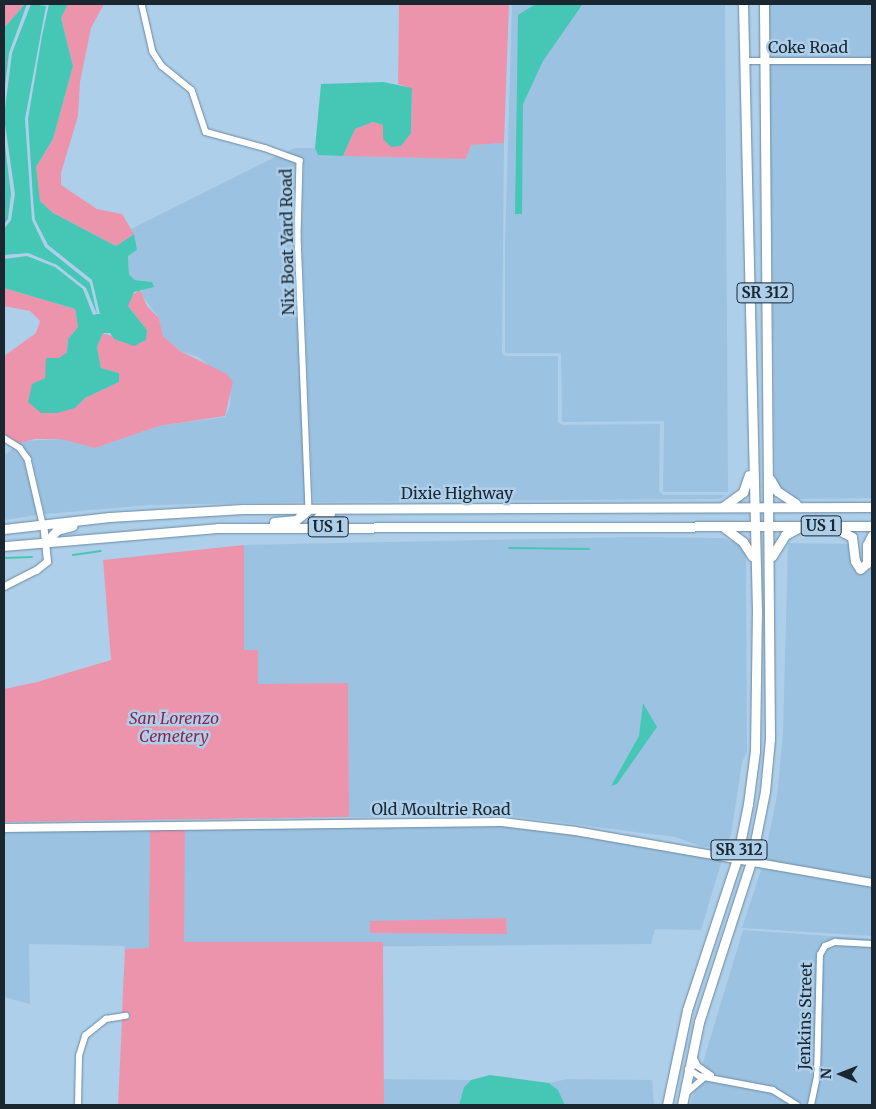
<!DOCTYPE html>
<html>
<head>
<meta charset="utf-8">
<style>
  body { margin:0 }
  #map { position:relative; width:876px; height:1109px; overflow:hidden; background:#aecfea; font-family:Merriweather,serif }
  div>[style] { position:absolute }
  [style*='--x'] { left:calc(var(--x)*1px); top:calc(var(--y)*1px); width:calc(var(--w)*1px); rotate:calc(var(--a)*1deg) }
  .built>* { inset:0; background:#9cc2e1 }
  .green>* { inset:0; background:#ed94ad }
  .water>* { inset:0; background:#46c7b5 }
  .stream>* { height:2px; margin:-1px; padding:0 1px; transform-origin:1px; border-radius:1px; background:#46c7b5 }
  .roads { filter:drop-shadow(0 0 1px #6a89a1) drop-shadow(0 0 1px #6a89a1) }
  .minor>* { height:5.5px; margin:-2.75px; padding:0 2.75px; transform-origin:2.75px; border-radius:2.75px; background:#fff }
  .tertiary>* { height:7px; margin:-3.5px; padding:0 3.5px; transform-origin:3.5px; border-radius:3.5px; background:#fff }
  .secondary>* { height:8px; margin:-4px; padding:0 4px; transform-origin:4px; border-radius:4px; background:#fff }
  .primary>* { height:9px; margin:-4.5px; padding:0 4.5px; transform-origin:4.5px; border-radius:4.5px; background:#fff }
  span { translate:-50% -50%; white-space:nowrap; text-align:center; line-height:1.15; -webkit-text-stroke:5px #aecfea; paint-order:stroke }
  .shield-label span { padding:1px 4px; background:#aecfea; border:1px solid; border-radius:4px; -webkit-text-stroke-width:0 }
  .shield-label { font-size:15px; color:#1a2630; font-weight:700 }
  .street-label { font-size:16px; color:#1a2630 }
  .park-label { font-size:16px; color:#8f254d; font-style:italic }
  .frame { position:absolute; inset:0; border:5px solid #1a2630; pointer-events:none }
  .north { position:absolute; left:816px; top:1049px; width:50px; height:50px; -webkit-text-stroke:4px #aecfea; paint-order:stroke; rotate:271deg; font-size:14px; font-weight:700; line-height:20px; text-align:center; color:#1a2630 }
  .north::after { content:''; display:block; margin:auto; width:18px; height:22px; background:#1a2630; clip-path:polygon(50% 0,100% 100%,50% 72%,0 100%) }
</style>
</head>
<body>
<div id="map">
  <div class="built">
    <i style="clip-path:polygon(512px 4px,725px 4px,728px 492px,663px 492px,664px 421px,562px 422px,561px 353px,505px 353px,505px 243px)"></i>
    <i style="clip-path:polygon(769px 4px,872px 4px,872px 498px,794px 499px,780px 488px,775px 480px)"></i>
    <i style="clip-path:polygon(504px 143px,502px 353px,505px 356px,558px 356px,558px 422px,562px 425px,660px 424px,659px 491px,663px 495px,727px 495px,719px 499px,313px 502px,302px 236px,304px 161px,286px 152px,294px 148px,315px 148px,318px 155px,466px 159px,471px 145px)"></i>
    <i style="clip-path:polygon(277px 156px,295px 163px,294px 236px,305px 502px,150px 505px,45px 514px,32px 459px,19px 443px,22px 441px,62px 439px,95px 448px,159px 426px,225px 417px,230px 406px,231px 383px,198px 357px,180px 351px,163px 336px,159px 318px,140px 293px,152px 282px,135px 280px,129px 275px,128px 256px,137px 250px,131px 229px)"></i>
    <i style="clip-path:polygon(13px 448px,24px 461px,37px 515px,4px 520px,4px 456px)"></i>
    <i style="clip-path:polygon(633px 537px,723px 538px,741px 545px,746px 553px,747px 752px,742px 762px,731px 835px,727px 843px,716px 847px,703px 847px,675px 837px,510px 816px,349px 817px,348px 684px,257px 684px,258px 650px,244px 650px,244px 545px)"></i>
    <i style="clip-path:polygon(788px 543px,851px 544px,855px 569px,860px 574px,871px 563px,872px 545px,872px 879px,764px 860px,777px 796px,783px 733px)"></i>
    <i style="clip-path:polygon(502px 826px,574px 834px,722px 860px,701px 930px,655px 929px,651px 944px,125px 949px,124px 946px,29px 944px,30px 1004px,4px 997px,4px 832px)"></i>
    <i style="clip-path:polygon(762px 867px,872px 886px,872px 936px,742px 928px)"></i>
    <i style="clip-path:polygon(743px 930px,872px 939px,872px 1105px,690px 1105px)"></i>
    <i style="clip-path:polygon(383px 1079px,471px 1080px,464px 1087px,459px 1105px,382px 1105px)"></i>
    <i style="clip-path:polygon(567px 1079px,652px 1080px,654px 1105px,565px 1105px,558px 1090px,549px 1083px)"></i>
  </div>
  <div class="green">
    <i style="clip-path:polygon(4px 4px,25px 4px,4px 28px)"></i>
    <i style="clip-path:polygon(68px 4px,104px 4px,91px 28px,80px 82px,78px 116px,61px 173px,61px 185px,97px 209px,122px 214px,134px 234px,116px 246px,53px 213px,40px 201px,37px 186px,36px 167px,53px 139px,73px 66px,61px 18px)"></i>
    <i style="clip-path:polygon(399px 4px,509px 4px,504px 143px,471px 145px,466px 159px,343px 156px,355px 129px,373px 122px,383px 125px,383px 139px,411px 133px,412px 89px,398px 84px)"></i>
    <i style="clip-path:polygon(4px 288px,75px 309px,78px 327px,68px 339px,67px 352px,47px 369px,45px 378px,75px 408px,85px 398px,119px 382px,119px 373px,101px 368px,97px 347px,103px 333px,129px 342px,147px 330px,128px 306px,129px 297px,140px 290px,147px 306px,159px 318px,163px 336px,180px 351px,227px 374px,233px 382px,225px 416px,159px 426px,95px 448px,61px 439px,35px 439px,19px 443px,4px 434px,4px 356px,36px 333px,40px 321px,30px 311px,4px 306px)"></i>
    <i style="clip-path:polygon(244px 545px,244px 650px,258px 650px,258px 684px,348px 683px,349px 817px,4px 822px,4px 689px,37px 682px,111px 660px,103px 560px)"></i>
    <i style="clip-path:polygon(185px 825px,184px 942px,383px 942px,384px 1105px,118px 1105px,122px 1019px,130px 1019px,130px 1013px,122px 1012px,125px 949px,149px 948px,150px 826px)"></i>
    <i style="clip-path:polygon(506px 918px,507px 934px,370px 933px,370px 921px)"></i>
  </div>
  <div class="water">
    <i style="clip-path:polygon(25px 4px,27px 4px,9px 53px,4px 94px,4px 28px)"></i>
    <i style="clip-path:polygon(31px 4px,46px 6px,25px 119px,32px 220px,45px 247px,90px 283px,97px 314px,100px 314px,92px 280px,48px 245px,35px 220px,33px 199px,28px 119px,42px 36px,49px 4px,68px 4px,61px 18px,73px 66px,53px 139px,36px 167px,40px 201px,53px 213px,116px 246px,134px 234px,137px 250px,128px 256px,129px 275px,135px 280px,152px 282px,154px 287px,134px 292px,128px 306px,147px 330px,146px 340px,134px 346px,114px 339px,110px 333px,103px 333px,97px 347px,101px 368px,119px 373px,119px 382px,85px 398px,75px 408px,57px 413px,41px 413px,28px 402px,32px 384px,45px 378px,46px 358px,59px 358px,67px 352px,68px 339px,78px 327px,75px 309px,4px 288px,4px 259px,27px 256px,55px 267px,83px 289px,93px 315px,97px 314px,86px 288px,57px 265px,28px 253px,4px 255px,4px 229px,11px 220px,15px 194px,4px 117px,12px 53px)"></i>
    <i style="clip-path:polygon(534px 5px,582px 5px,543px 61px,523px 104px,522px 214px,515px 214px,518px 15px)"></i>
    <i style="clip-path:polygon(383px 82px,412px 88px,411px 133px,401px 146px,391px 147px,383px 139px,383px 125px,373px 122px,355px 129px,343px 156px,318px 155px,315px 148px,321px 84px)"></i>
    <i style="clip-path:polygon(4px 138px,11px 194px,8px 219px,4px 224px)"></i>
    <i style="clip-path:polygon(643px 703px,657px 727px,617px 784px,611px 786px,639px 736px)"></i>
    <i style="clip-path:polygon(490px 1075px,549px 1083px,558px 1090px,565px 1105px,459px 1105px,464px 1087px,471px 1080px)"></i>
  </div>
  <div class="stream">
    <i style="--x:509;--y:548;--w:80;--a:0.7"></i>
    <i style="--x:73;--y:555;--w:28;--a:-8"></i>
    <i style="--x:4;--y:558;--w:28;--a:-2"></i>
  </div>
  <div class="roads">
    <div class="minor">
      <i style="--x:142;--y:4;--w:49;--a:77.1"></i>
      <i style="--x:153;--y:52;--w:17;--a:57"></i>
      <i style="--x:162;--y:66;--w:38;--a:39"></i>
      <i style="--x:192;--y:90;--w:44;--a:71.6"></i>
      <i style="--x:206;--y:132;--w:61;--a:15.2"></i>
      <i style="--x:265;--y:148;--w:37;--a:20"></i>
      <i style="--x:300;--y:161;--w:75;--a:91.5"></i>
      <i style="--x:298;--y:236;--w:273;--a:87.7"></i>
      <i style="--x:744;--y:61;--w:128;--a:0"></i>
      <i style="--x:4;--y:438;--w:19;--a:32"></i>
      <i style="--x:20;--y:448;--w:14;--a:54"></i>
      <i style="--x:28;--y:459;--w:67;--a:77"></i>
      <i style="--x:693;--y:1055;--w:12;--a:66"></i>
      <i style="--x:698;--y:1066;--w:16;--a:35"></i>
      <i style="--x:688;--y:1069;--w:13;--a:32"></i>
      <i style="--x:699;--y:1076;--w:75;--a:10.7"></i>
      <i style="--x:773;--y:1090;--w:28;--a:32"></i>
      <i style="--x:686;--y:1093;--w:25;--a:-40"></i>
      <i style="--x:78;--y:1105;--w:49;--a:-88.8"></i>
      <i style="--x:79;--y:1056;--w:21;--a:-73"></i>
      <i style="--x:85;--y:1036;--w:27;--a:-39"></i>
      <i style="--x:106;--y:1019;--w:20;--a:-9"></i>
      <i style="--x:811;--y:1105;--w:30;--a:-78"></i>
      <i style="--x:817;--y:1076;--w:121;--a:-88.6"></i>
      <i style="--x:820;--y:955;--w:10;--a:-61"></i>
      <i style="--x:825;--y:946;--w:11;--a:-22"></i>
      <i style="--x:835;--y:942;--w:37;--a:3"></i>
    </div>
    <div class="tertiary">
      <i style="--x:4;--y:586;--w:36;--a:-27"></i>
      <i style="--x:36;--y:570;--w:14;--a:-39"></i>
      <i style="--x:47;--y:561;--w:37;--a:-96"></i>
    </div>
    <div class="secondary">
      <i style="--x:4;--y:828;--w:498;--a:-0.7"></i>
      <i style="--x:502;--y:822;--w:74;--a:7"></i>
      <i style="--x:575;--y:831;--w:302;--a:9.9"></i>
    </div>
    <div class="primary">
      <i style="--x:770;--y:479;--w:14;--a:60"></i>
      <i style="--x:777;--y:491;--w:23;--a:34"></i>
      <i style="--x:724;--y:506;--w:24;--a:-36"></i>
      <i style="--x:743;--y:492;--w:18;--a:-71"></i>
      <i style="--x:274;--y:522;--w:22;--a:-5"></i>
      <i style="--x:296;--y:520;--w:17;--a:-40"></i>
      <i style="--x:313;--y:523;--w:12;--a:-48"></i>
      <i style="--x:321;--y:514;--w:9;--a:0"></i>
      <i style="--x:722;--y:526;--w:26;--a:37"></i>
      <i style="--x:743;--y:542;--w:17;--a:57"></i>
      <i style="--x:4;--y:529;--w:106;--a:-6.5"></i>
      <i style="--x:109;--y:517;--w:134;--a:-3.4"></i>
      <i style="--x:243;--y:509;--w:629;--a:-0.18"></i>
      <i style="--x:837;--y:529;--w:17;--a:28"></i>
      <i style="--x:852;--y:537;--w:24;--a:83"></i>
      <i style="--x:855;--y:561;--w:9;--a:58"></i>
      <i style="--x:860;--y:569;--w:9;--a:-41"></i>
      <i style="--x:867;--y:563;--w:18;--a:-90"></i>
      <i style="--x:867;--y:545;--w:11;--a:-63"></i>
      <i style="--x:46;--y:542;--w:16;--a:-47"></i>
      <i style="--x:57;--y:530;--w:16;--a:-15"></i>
      <i style="--x:4;--y:546;--w:215;--a:-4.8"></i>
      <i style="--x:218;--y:528;--w:654;--a:-0.18"></i>
      <i style="--x:772;--y:556;--w:25;--a:-58"></i>
      <i style="--x:785;--y:535;--w:17;--a:-28"></i>
      <i style="--x:667;--y:1105;--w:97;--a:-78.1"></i>
      <i style="--x:687;--y:1010;--w:159;--a:-71.7"></i>
      <i style="--x:737;--y:859;--w:56;--a:-78.7"></i>
      <i style="--x:748;--y:804;--w:53;--a:-82.5"></i>
      <i style="--x:755;--y:751;--w:139;--a:-89.2"></i>
      <i style="--x:757;--y:612;--w:608;--a:-91.32"></i>
      <i style="--x:682;--y:1105;--w:85;--a:-78.4"></i>
      <i style="--x:699;--y:1022;--w:168;--a:-72"></i>
      <i style="--x:751;--y:862;--w:72;--a:-78.8"></i>
      <i style="--x:765;--y:791;--w:52;--a:-84.5"></i>
      <i style="--x:770;--y:739;--w:735;--a:-90.47"></i>
    </div>
  </div>
  <div class="shield-label">
    <span style="left:765px;top:293px">SR 312</span>
    <span style="left:821px;top:526px">US 1</span>
    <span style="left:328px;top:527px">US 1</span>
    <span style="left:739px;top:850px">SR 312</span>
  </div>
  <div class="street-label">
    <span style="left:808px;top:47px">Coke Road</span>
    <span style="left:287px;top:242px;rotate:-91deg">Nix Boat Yard Road</span>
    <span style="left:457px;top:493px">Dixie Highway</span>
    <span style="left:441px;top:809px">Old Moultrie Road</span>
    <span style="left:805px;top:1016px;rotate:-89deg">Jenkins Street</span>
  </div>
  <div class="park-label">
    <span style="left:174px;top:727px">San Lorenzo<br>Cemetery</span>
  </div>
  <div class="frame"></div>
  <div class="north">N</div>
</div>
</body>
</html>
